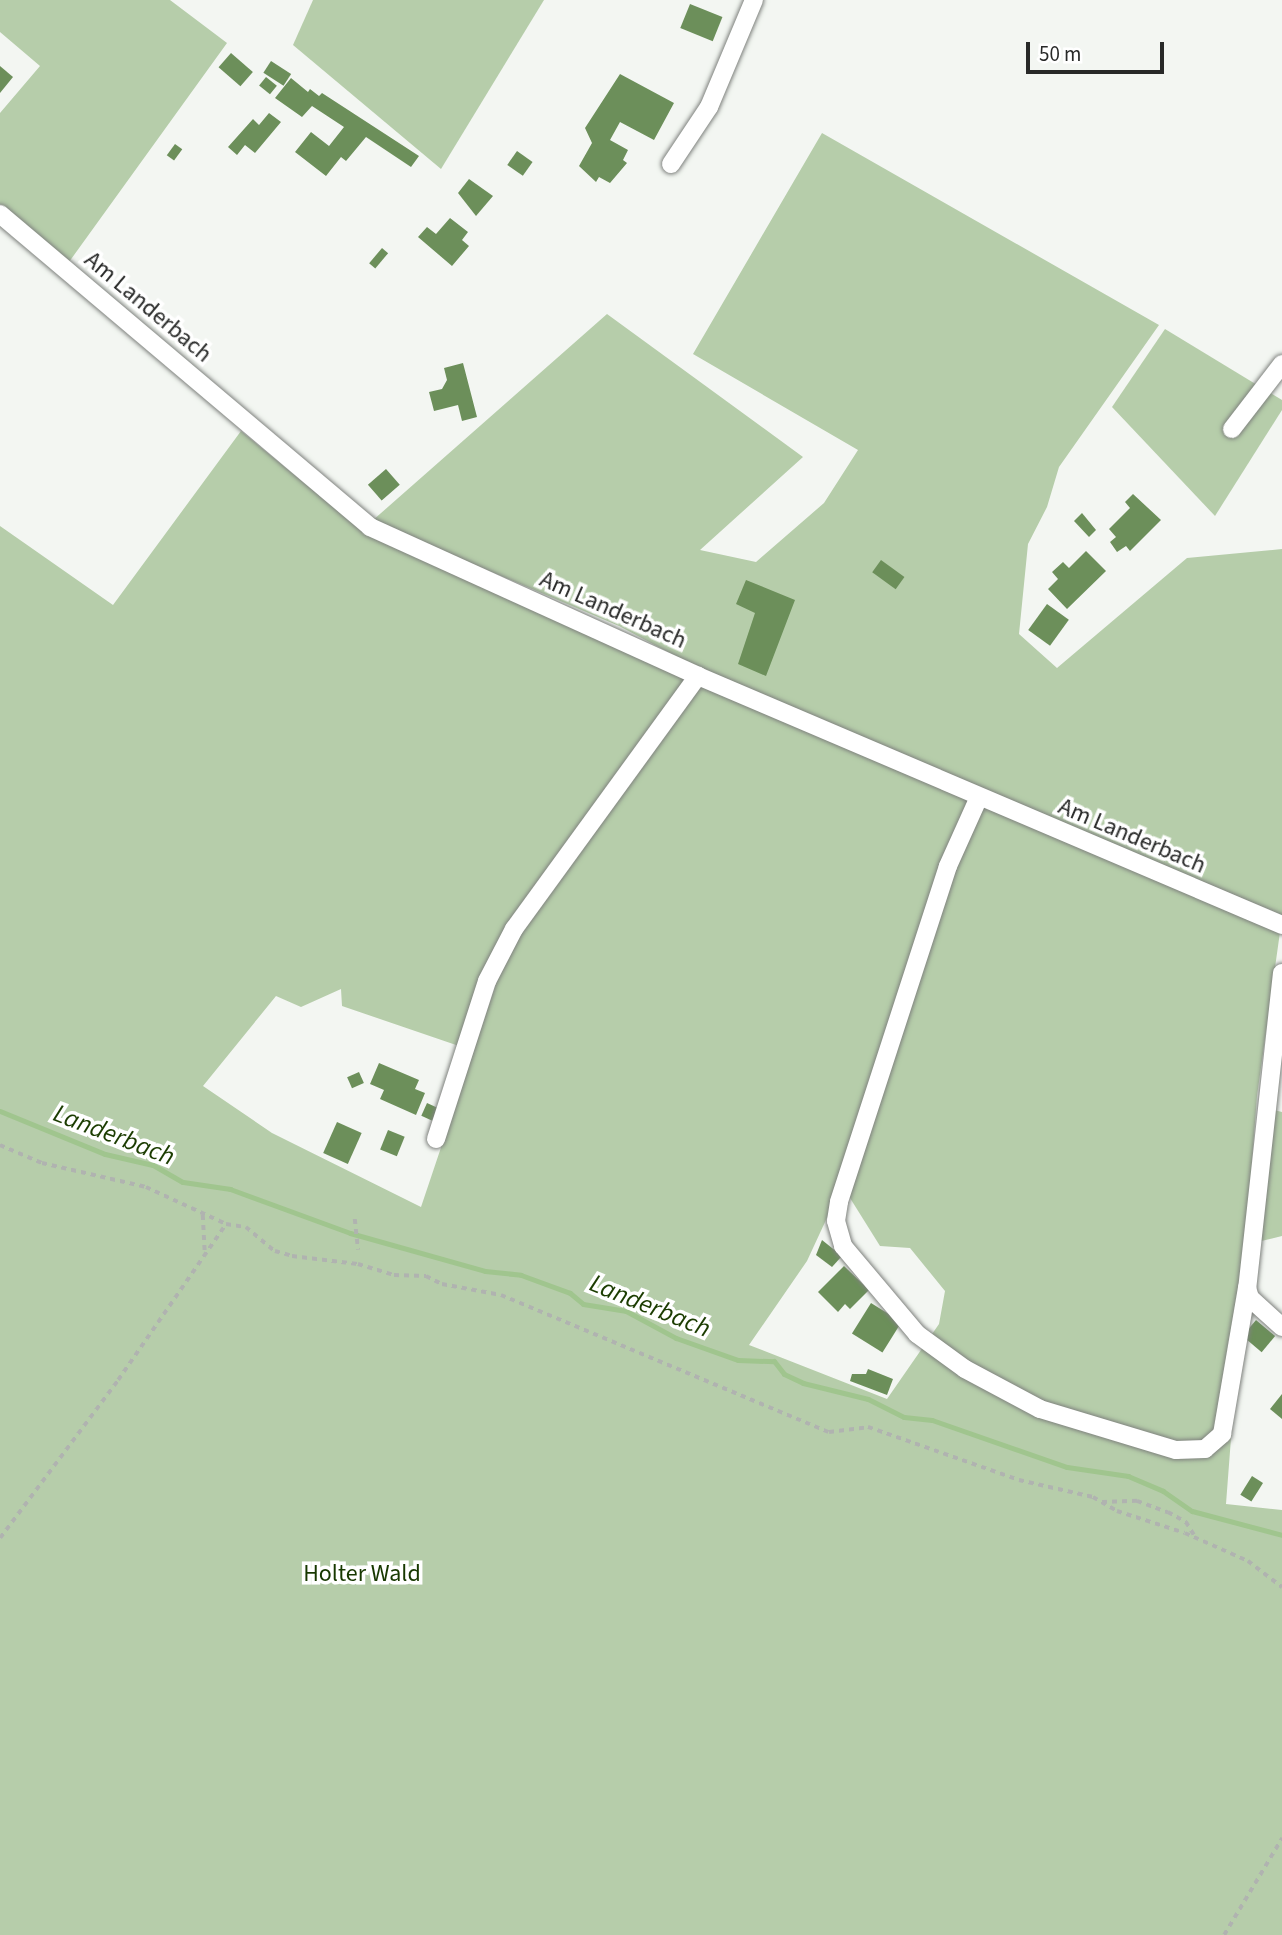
<!DOCTYPE html>
<html>
<head>
<meta charset="utf-8">
<style>
  body { margin:0 }
  #map { position:relative; width:1282px; height:1935px; overflow:hidden; background:#f3f6f2; font-family:"Source Sans 3",sans-serif }
  div>[style] { position:absolute }
  [style*='--x'] { left:calc(var(--x)*1px); top:calc(var(--y)*1px); width:calc(var(--w)*1px); rotate:calc(var(--a)*1deg) }
  .green>* { inset:0; background:#b6cdaa }
  .stream>* { height:5px; margin:-2.5px; padding:0 2.5px; transform-origin:2.5px; border-radius:2.5px; background:#a0c58e }
  .building>* { inset:0; background:#6c8f5a; transform-origin:0 0 }
  .path>* { height:3.5px; margin-top:-1.75px; transform-origin:0; background:repeating-linear-gradient(90deg,#b0b3b0 0 5px,transparent 0 10px) }
  .roads { filter:drop-shadow(0 0 2px #7f827e) drop-shadow(0 0 2px #7f827e) }
  .minor>* { height:18px; margin:-9px; padding:0 9px; transform-origin:9px; border-radius:9px; background:#fff }
  span { translate:-50% -50%; white-space:nowrap; text-align:center; line-height:1.15; -webkit-text-stroke:7px #fff; paint-order:stroke }
  .street-label { font-size:24px; color:#282928 }
  .park-label { font-size:24px; color:#173800 }
  .water-label { font-size:26px; color:#1b3c01; font-style:italic }
  .scale { position:absolute; left:1026px; top:42px; width:138px; height:32px; box-sizing:border-box; border:4px solid #282928; border-top:0; padding-left:9px; font-size:21px; line-height:24px; white-space:nowrap; color:#282928; -webkit-text-stroke:5px #fff; paint-order:stroke }
</style>
</head>
<body>
<div id="map">
  <div class="green">
    <i style="clip-path:polygon(0 0,170px 0,227px 43px,69px 262px,0 204px,0 113px,40px 66px,0 32px)"></i>
    <i style="clip-path:polygon(313px 0,544px 0,441px 169px,293px 45px)"></i>
    <i style="clip-path:polygon(822px 133px,1159px 325px,1059px 467px,1047px 507px,1028px 544px,1019px 634px,1057px 668px,1187px 558px,1282px 549px,1282px 915px,855px 737px,700px 669px,619px 626px,372px 521px,607px 314px,803px 457px,700px 550px,756px 562px,824px 503px,858px 450px,693px 354px)"></i>
    <i style="clip-path:polygon(1165px 329px,1282px 400px,1282px 410px,1215px 516px,1112px 407px)"></i>
    <i style="clip-path:polygon(evenodd,241px 431px,365px 533px,689px 679px,505px 927px,459px 1046px,342px 1006px,341px 989px,301px 1007px,276px 996px,203px 1086px,272px 1133px,421px 1207px,496px 984px,519px 934px,697px 683px,1280px 932px,1257px 1096px,1226px 1504px,1282px 1510px,1282px 1935px,0 1935px,0 526px,113px 605px,241px 431px,850px 1198px,880px 1246px,910px 1248px,945px 1291px,939px 1324px,887px 1399px,749px 1345px,807px 1261px,832px 1207px,850px 1198px)"></i>
    <i style="clip-path:polygon(1266px 1108px,1282px 1112px,1282px 1236px,1257px 1242px)"></i>
  </div>
  <div class="stream">
    <i style="--x:0;--y:1111;--w:113;--a:22.3"></i>
    <i style="--x:105;--y:1154;--w:49;--a:12.9"></i>
    <i style="--x:153;--y:1165;--w:34;--a:30"></i>
    <i style="--x:183;--y:1182;--w:48;--a:8.5"></i>
    <i style="--x:230;--y:1189;--w:128;--a:20.1"></i>
    <i style="--x:350;--y:1233;--w:140;--a:15.7"></i>
    <i style="--x:485;--y:1271;--w:36;--a:6"></i>
    <i style="--x:521;--y:1275;--w:52;--a:20.2"></i>
    <i style="--x:570;--y:1293;--w:17;--a:40"></i>
    <i style="--x:583;--y:1304;--w:44;--a:9.2"></i>
    <i style="--x:626;--y:1311;--w:57;--a:28.4"></i>
    <i style="--x:676;--y:1338;--w:66;--a:19.5"></i>
    <i style="--x:738;--y:1360;--w:36;--a:2"></i>
    <i style="--x:774;--y:1361;--w:16;--a:52"></i>
    <i style="--x:784;--y:1374;--w:21;--a:25"></i>
    <i style="--x:803;--y:1383;--w:67;--a:13.8"></i>
    <i style="--x:868;--y:1399;--w:40;--a:26.6"></i>
    <i style="--x:904;--y:1417;--w:28;--a:6"></i>
    <i style="--x:932;--y:1420;--w:143;--a:19.2"></i>
    <i style="--x:1067;--y:1467;--w:62;--a:8.4"></i>
    <i style="--x:1128;--y:1476;--w:38;--a:23"></i>
    <i style="--x:1163;--y:1491;--w:35;--a:35"></i>
    <i style="--x:1192;--y:1511;--w:93;--a:14.9"></i>
  </div>
  <div class="building">
    <i style="left:690px;top:4px;width:35px;height:26px;rotate:22deg"></i>
    <i style="left:231px;top:53px;width:29px;height:19px;rotate:41deg"></i>
    <i style="left:271px;top:61px;width:24px;height:14px;rotate:33deg"></i>
    <i style="clip-path:polygon(0 66px,13px 77px,0 93px)"></i>
    <i style="clip-path:polygon(620px 74px,674px 103px,654px 140px,620px 122px,610px 140px,628px 150px,623px 160px,627px 163px,610px 183px,599px 177px,596px 182px,579px 166px,592px 143px,585px 128px)"></i>
    <i style="left:266px;top:77px;width:14px;height:11px;rotate:39deg"></i>
    <i style="clip-path:polygon(291px 78px,308px 92px,310px 89px,319px 96px,322px 93px,419px 156px,411px 167px,366px 137px,346px 161px,341px 157px,326px 176px,295px 152px,311px 132px,329px 146px,344px 127px,312px 106px,302px 117px,275px 98px)"></i>
    <i style="clip-path:polygon(269px 113px,281px 122px,255px 153px,245px 145px,237px 155px,228px 147px,253px 119px,259px 125px)"></i>
    <i style="left:175px;top:144px;width:9px;height:14px;rotate:36deg"></i>
    <i style="left:517px;top:151px;width:19px;height:17px;rotate:35deg"></i>
    <i style="clip-path:polygon(469px 179px,493px 196px,476px 216px,458px 193px)"></i>
    <i style="clip-path:polygon(450px 218px,468px 232px,462px 240px,469px 246px,452px 266px,418px 237px,427px 227px,436px 234px)"></i>
    <i style="left:382px;top:248px;width:8px;height:20px;rotate:40deg"></i>
    <i style="clip-path:polygon(463px 363px,477px 417px,462px 421px,458px 405px,434px 411px,429px 392px,442px 389px,447px 380px,444px 368px)"></i>
    <i style="left:386px;top:469px;width:21px;height:24px;rotate:49deg"></i>
    <i style="clip-path:polygon(1133px 494px,1161px 520px,1130px 551px,1126px 546px,1117px 552px,1110px 542px,1116px 537px,1109px 529px,1130px 508px,1125px 502px)"></i>
    <i style="clip-path:polygon(1082px 513px,1096px 530px,1089px 537px,1074px 521px)"></i>
    <i style="clip-path:polygon(1086px 551px,1106px 571px,1067px 609px,1048px 589px,1058px 579px,1052px 572px,1063px 562px,1069px 568px)"></i>
    <i style="left:881px;top:560px;width:29px;height:15px;rotate:36deg"></i>
    <i style="clip-path:polygon(746px 580px,795px 600px,766px 676px,738px 664px,755px 613px,736px 604px)"></i>
    <i style="left:1047px;top:604px;width:27px;height:32px;rotate:36deg"></i>
    <i style="clip-path:polygon(379px 1063px,419px 1080px,415px 1089px,425px 1093px,416px 1115px,380px 1099px,384px 1090px,370px 1084px)"></i>
    <i style="left:359px;top:1072px;width:12px;height:13px;rotate:66deg"></i>
    <i style="left:427px;top:1103px;width:12px;height:14px;rotate:24deg"></i>
    <i style="left:337px;top:1122px;width:27px;height:34px;rotate:24deg"></i>
    <i style="left:388px;top:1130px;width:18px;height:21px;rotate:22deg"></i>
    <i style="clip-path:polygon(822px 1240px,842px 1256px,832px 1267px,816px 1255px)"></i>
    <i style="clip-path:polygon(844px 1266px,869px 1290px,850px 1309px,845px 1304px,838px 1312px,818px 1292px)"></i>
    <i style="left:871px;top:1303px;width:36px;height:36px;rotate:32deg"></i>
    <i style="left:1256px;top:1320px;width:25px;height:21px;rotate:40deg"></i>
    <i style="clip-path:polygon(868px 1369px,893px 1379px,887px 1395px,850px 1381px,852px 1374px,866px 1374px)"></i>
    <i style="clip-path:polygon(1282px 1394px,1282px 1419px,1270px 1409px)"></i>
    <i style="left:1252px;top:1476px;width:13px;height:22px;rotate:32deg"></i>
  </div>
  <div class="path">
    <i style="--x:0;--y:1145;--w:46;--a:23.2"></i>
    <i style="--x:42;--y:1163;--w:107;--a:13"></i>
    <i style="--x:146;--y:1187;--w:88;--a:24.8"></i>
    <i style="--x:226;--y:1224;--w:20;--a:9"></i>
    <i style="--x:246;--y:1227;--w:38;--a:40"></i>
    <i style="--x:275;--y:1251;--w:18;--a:16"></i>
    <i style="--x:292;--y:1256;--w:66;--a:6.9"></i>
    <i style="--x:358;--y:1264;--w:38;--a:17"></i>
    <i style="--x:394;--y:1275;--w:32;--a:2"></i>
    <i style="--x:426;--y:1276;--w:18;--a:27"></i>
    <i style="--x:442;--y:1284;--w:60;--a:10.6"></i>
    <i style="--x:501;--y:1295;--w:355;--a:22.7"></i>
    <i style="--x:829;--y:1432;--w:39;--a:-7"></i>
    <i style="--x:868;--y:1427;--w:160;--a:19.3"></i>
    <i style="--x:1019;--y:1480;--w:76;--a:12.9"></i>
    <i style="--x:1093;--y:1497;--w:28;--a:30"></i>
    <i style="--x:1117;--y:1511;--w:71;--a:17.9"></i>
    <i style="--x:1185;--y:1533;--w:69;--a:24"></i>
    <i style="--x:1248;--y:1561;--w:43;--a:37.4"></i>
    <i style="--x:203;--y:1215;--w:37;--a:87"></i>
    <i style="--x:355;--y:1219;--w:31;--a:84"></i>
    <i style="--x:1102;--y:1502;--w:35;--a:-2"></i>
    <i style="--x:1137;--y:1501;--w:33;--a:20"></i>
    <i style="--x:1168;--y:1512;--w:21;--a:29"></i>
    <i style="--x:1186;--y:1522;--w:15;--a:58"></i>
    <i style="--x:0;--y:1538;--w:197;--a:-53.2"></i>
    <i style="--x:118;--y:1380;--w:190;--a:-55.3"></i>
    <i style="--x:1224;--y:1935;--w:113;--a:-59.1"></i>
  </div>
  <div class="roads">
    <div class="minor">
      <i style="--x:671;--y:164;--w:69;--a:-56.3"></i>
      <i style="--x:709;--y:107;--w:116;--a:-67.2"></i>
      <i style="--x:0;--y:214;--w:485;--a:40.2"></i>
      <i style="--x:370;--y:527;--w:360;--a:24.4"></i>
      <i style="--x:698;--y:676;--w:635;--a:23.09"></i>
      <i style="--x:1232;--y:429;--w:82;--a:-52.4"></i>
      <i style="--x:979;--y:797;--w:76;--a:114.2"></i>
      <i style="--x:948;--y:866;--w:353;--a:108"></i>
      <i style="--x:839;--y:1202;--w:19;--a:99"></i>
      <i style="--x:836;--y:1221;--w:26;--a:74"></i>
      <i style="--x:843;--y:1246;--w:115;--a:49.9"></i>
      <i style="--x:917;--y:1334;--w:59;--a:36.1"></i>
      <i style="--x:965;--y:1369;--w:85;--a:28.1"></i>
      <i style="--x:1040;--y:1409;--w:142;--a:16.8"></i>
      <i style="--x:1176;--y:1450;--w:29;--a:-2"></i>
      <i style="--x:1205;--y:1449;--w:23;--a:-41"></i>
      <i style="--x:1222;--y:1434;--w:148;--a:-80.3"></i>
      <i style="--x:1282;--y:973;--w:317;--a:96.3"></i>
      <i style="--x:1247;--y:1288;--w:10;--a:73"></i>
      <i style="--x:1250;--y:1298;--w:43;--a:42.2"></i>
      <i style="--x:436;--y:1139;--w:166;--a:-72.1"></i>
      <i style="--x:487;--y:981;--w:59;--a:-62.6"></i>
      <i style="--x:514;--y:929;--w:313;--a:-54"></i>
    </div>
  </div>
  <div class="street-label">
    <span style="left:148px;top:307px;rotate:40deg">Am Landerbach</span>
    <span style="left:613px;top:610px;rotate:24deg">Am Landerbach</span>
    <span style="left:1132px;top:836px;rotate:23deg">Am Landerbach</span>
  </div>
  <div class="park-label">
    <span style="left:362px;top:1574px">Holter Wald</span>
  </div>
  <div class="water-label">
    <span style="left:114px;top:1135px;rotate:21deg">Landerbach</span>
    <span style="left:650px;top:1306px;rotate:22deg">Landerbach</span>
  </div>
  <div class="scale">50 m</div>
</div>
</body>
</html>
